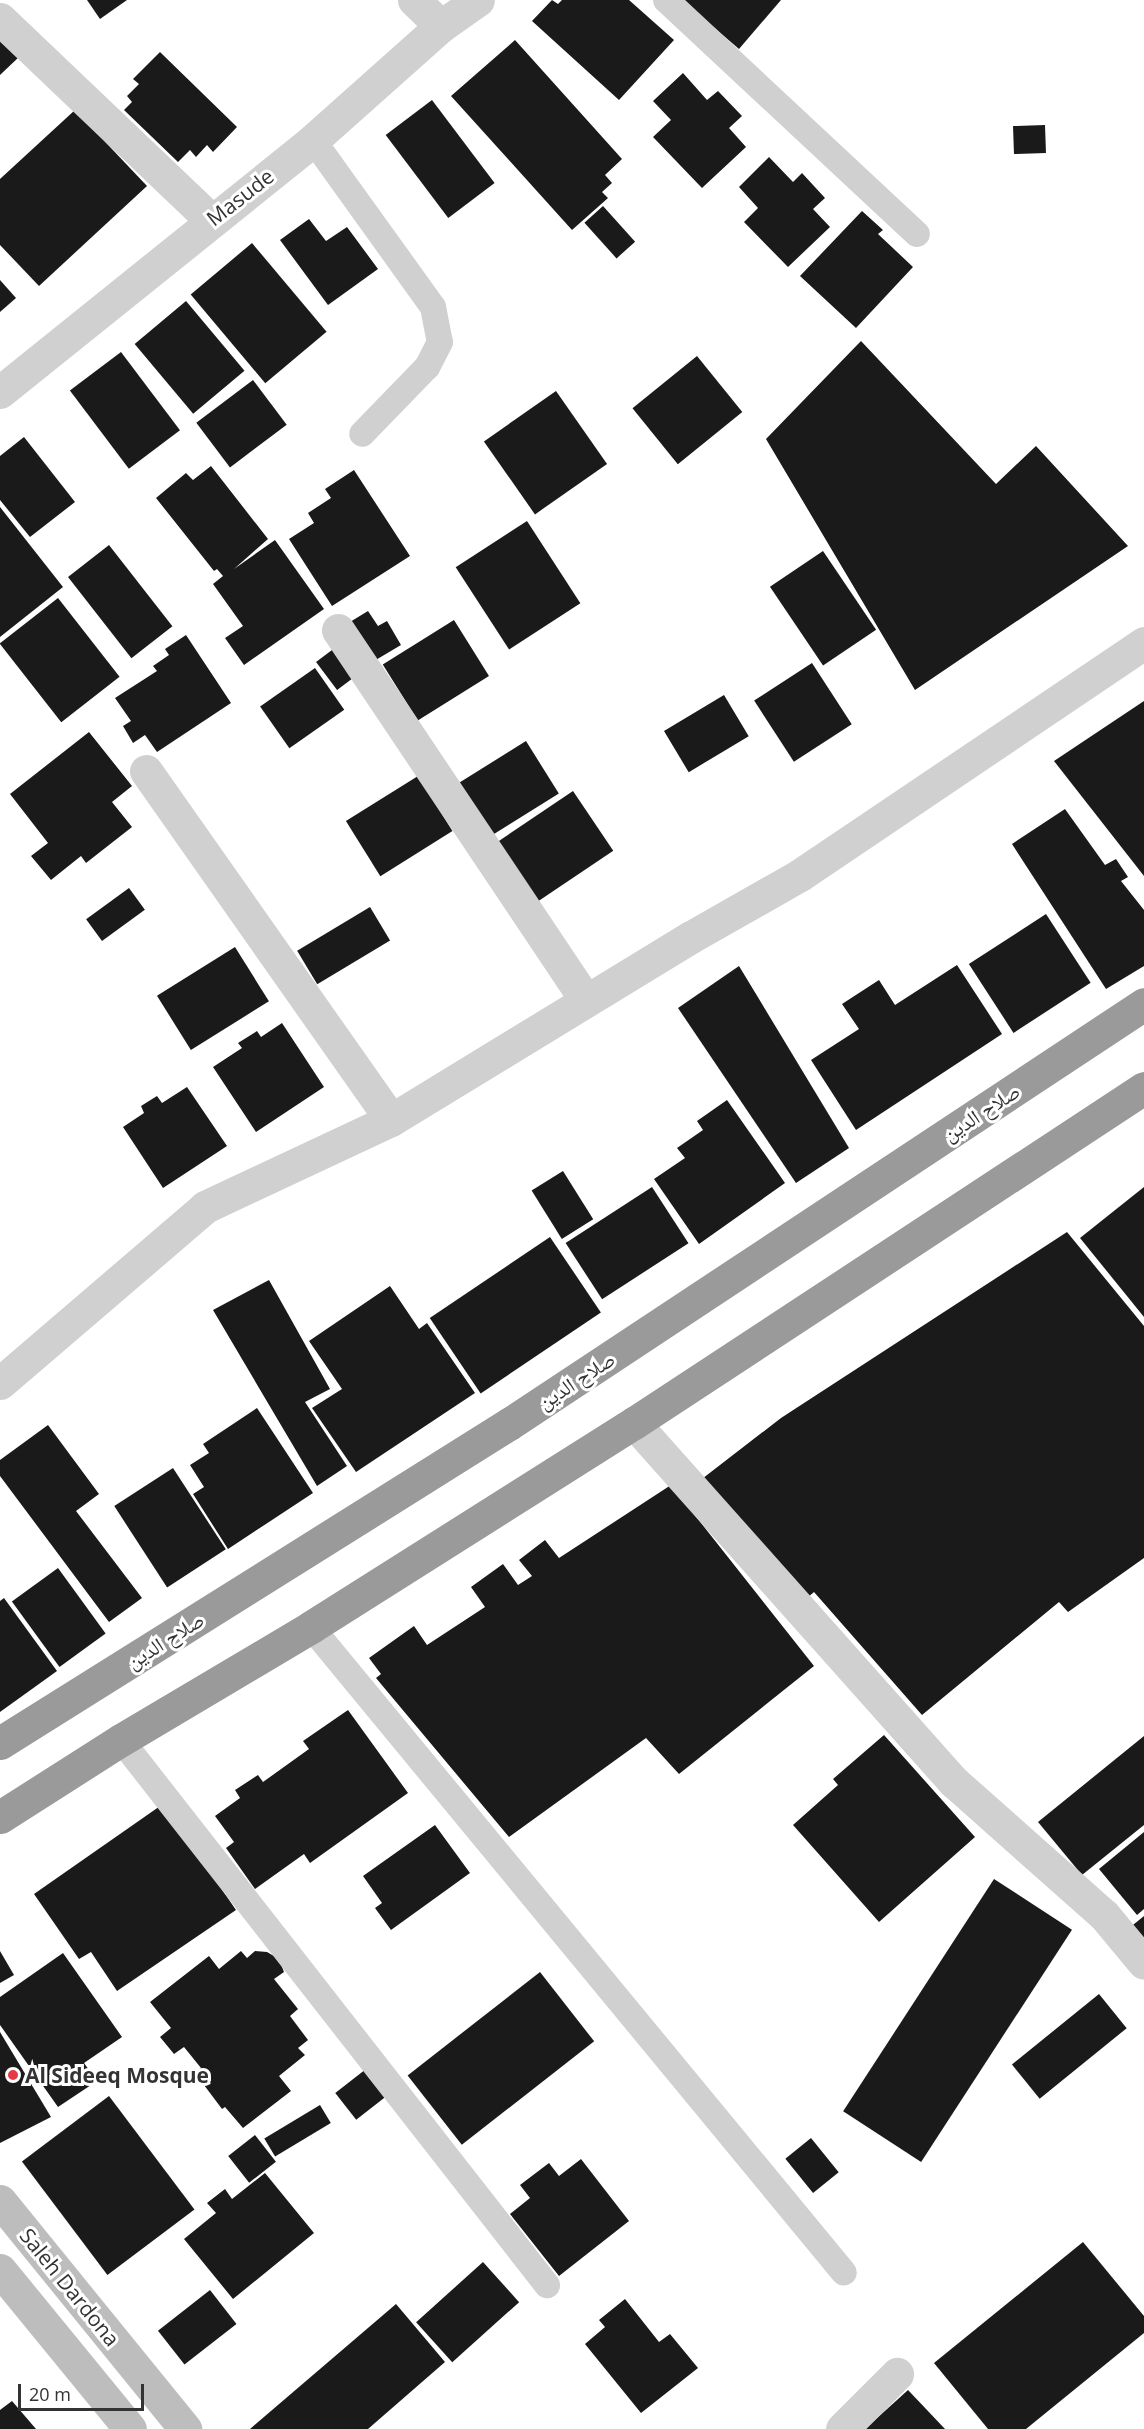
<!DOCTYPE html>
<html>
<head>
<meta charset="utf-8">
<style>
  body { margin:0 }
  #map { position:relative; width:1144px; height:2429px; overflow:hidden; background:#fff; font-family:"Open Sans","Noto Naskh Arabic",sans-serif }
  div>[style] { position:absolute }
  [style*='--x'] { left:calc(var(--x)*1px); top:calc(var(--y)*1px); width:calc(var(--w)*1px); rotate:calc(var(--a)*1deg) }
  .building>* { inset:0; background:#1a1a1a; transform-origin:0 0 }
  .lane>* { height:26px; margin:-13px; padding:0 13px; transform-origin:13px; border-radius:13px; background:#d0d0d0 }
  .street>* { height:33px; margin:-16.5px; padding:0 16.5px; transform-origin:16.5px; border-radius:16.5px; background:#d0d0d0 }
  .secondary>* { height:33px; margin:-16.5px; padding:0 16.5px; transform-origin:16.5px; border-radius:16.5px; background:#bdbdbd }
  .highway>* { height:33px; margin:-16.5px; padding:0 16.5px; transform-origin:16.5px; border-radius:16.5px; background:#9a9a9a }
  .dots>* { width:16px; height:16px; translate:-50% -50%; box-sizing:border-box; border:3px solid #fff; border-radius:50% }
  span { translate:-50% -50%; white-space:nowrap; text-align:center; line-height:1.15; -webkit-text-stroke:6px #fff; paint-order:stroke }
  .street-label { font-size:21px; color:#333 }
  .poi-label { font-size:21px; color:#333; font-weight:700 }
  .left { translate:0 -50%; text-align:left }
  .scale { position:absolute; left:18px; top:2384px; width:126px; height:27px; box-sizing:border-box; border:3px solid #333; border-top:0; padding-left:8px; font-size:18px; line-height:21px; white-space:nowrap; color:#333; -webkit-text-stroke:4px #fff; paint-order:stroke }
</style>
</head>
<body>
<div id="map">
  <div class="building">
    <i style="clip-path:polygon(87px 0,127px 0,100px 19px)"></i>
    <i style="clip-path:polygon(552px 0,558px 4px,562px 0,629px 0,674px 40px,619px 100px,532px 21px)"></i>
    <i style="clip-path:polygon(682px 0,781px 0,739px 49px)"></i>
    <i style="clip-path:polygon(0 35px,20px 56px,0 75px)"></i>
    <i style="clip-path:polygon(515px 40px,622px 159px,605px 175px,612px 183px,602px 192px,608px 198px,572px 230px,451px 96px)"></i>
    <i style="clip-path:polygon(160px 52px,237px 127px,213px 152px,207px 145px,196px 157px,190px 150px,178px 162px,124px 110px,132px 102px,127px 96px,139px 84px,133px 79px)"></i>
    <i style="clip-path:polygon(683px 73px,707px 100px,718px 91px,742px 116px,729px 128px,746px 147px,702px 188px,653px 137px,671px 120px,653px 101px)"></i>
    <i style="left:432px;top:100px;width:104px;height:58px;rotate:53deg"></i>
    <i style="clip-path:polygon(75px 110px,147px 186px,39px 286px,0 245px,0 179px)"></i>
    <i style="left:1045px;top:125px;width:28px;height:32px;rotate:88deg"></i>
    <i style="clip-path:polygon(769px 157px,793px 182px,802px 173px,825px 198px,813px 209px,830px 227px,788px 267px,744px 222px,758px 208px,739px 187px)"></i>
    <i style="left:603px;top:206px;width:48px;height:25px;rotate:48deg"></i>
    <i style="clip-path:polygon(862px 211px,883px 230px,878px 234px,913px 267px,856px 328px,800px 276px)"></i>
    <i style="clip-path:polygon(309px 219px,326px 241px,347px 227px,378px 269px,328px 305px,280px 240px)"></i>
    <i style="left:252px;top:243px;width:116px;height:80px;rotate:50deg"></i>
    <i style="clip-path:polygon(0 280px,16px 298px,0 312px)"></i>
    <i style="left:186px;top:301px;width:91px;height:67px;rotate:50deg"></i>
    <i style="clip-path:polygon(861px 341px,996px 484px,1036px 446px,1128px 546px,915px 690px,766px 439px)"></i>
    <i style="left:121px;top:352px;width:98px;height:64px;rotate:53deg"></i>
    <i style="left:697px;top:356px;width:72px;height:83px;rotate:51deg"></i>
    <i style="left:253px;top:380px;width:56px;height:71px;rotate:53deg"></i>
    <i style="left:556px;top:391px;width:89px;height:88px;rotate:55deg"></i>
    <i style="clip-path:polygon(24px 437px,75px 502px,30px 537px,0 500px,0 456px)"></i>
    <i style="clip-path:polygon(211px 466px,268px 539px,234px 569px,275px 540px,324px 609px,244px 665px,225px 638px,243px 626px,213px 584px,223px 576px,217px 569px,214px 571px,156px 498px,186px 473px,193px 480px)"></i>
    <i style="clip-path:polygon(354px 470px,410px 556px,332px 606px,289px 539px,314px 523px,308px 513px,331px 498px,325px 489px)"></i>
    <i style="clip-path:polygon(0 507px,63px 587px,0 637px)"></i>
    <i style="left:527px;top:521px;width:98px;height:85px;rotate:57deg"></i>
    <i style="left:109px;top:545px;width:103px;height:52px;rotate:52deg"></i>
    <i style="left:823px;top:551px;width:95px;height:64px;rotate:56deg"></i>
    <i style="left:58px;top:598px;width:100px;height:74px;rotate:52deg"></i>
    <i style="clip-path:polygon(368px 611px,378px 626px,387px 621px,401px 645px,369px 664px,345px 625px)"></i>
    <i style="left:454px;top:620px;width:66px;height:84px;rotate:58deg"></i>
    <i style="clip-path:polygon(186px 635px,231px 703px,157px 752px,145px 735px,133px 743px,123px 726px,131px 721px,115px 698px,157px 671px,153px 666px,169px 655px,165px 649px)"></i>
    <i style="left:336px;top:647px;width:35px;height:25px;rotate:53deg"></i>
    <i style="left:812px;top:663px;width:73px;height:69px;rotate:57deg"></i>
    <i style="left:315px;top:668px;width:51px;height:67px;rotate:55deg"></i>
    <i style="left:724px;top:695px;width:48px;height:70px;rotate:59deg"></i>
    <i style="clip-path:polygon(1144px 701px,1144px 876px,1054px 761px)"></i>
    <i style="clip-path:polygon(89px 732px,132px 786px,112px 802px,132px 827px,86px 863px,81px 856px,51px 880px,31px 856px,48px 843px,10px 794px)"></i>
    <i style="left:526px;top:741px;width:62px;height:84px;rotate:58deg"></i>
    <i style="left:418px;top:776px;width:65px;height:85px;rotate:58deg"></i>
    <i style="left:573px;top:791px;width:72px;height:100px;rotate:56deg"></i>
    <i style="clip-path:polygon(1065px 809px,1105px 865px,1116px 859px,1128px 877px,1121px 881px,1144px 910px,1144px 966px,1106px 989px,1012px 844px)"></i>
    <i style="left:129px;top:888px;width:27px;height:53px;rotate:54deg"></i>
    <i style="left:370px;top:907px;width:39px;height:85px;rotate:59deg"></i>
    <i style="left:1046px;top:914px;width:82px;height:92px;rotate:57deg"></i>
    <i style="left:235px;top:947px;width:64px;height:92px;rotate:58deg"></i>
    <i style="clip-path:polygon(957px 965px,1002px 1034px,856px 1130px,811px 1060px,859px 1029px,842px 1004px,879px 980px,895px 1005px)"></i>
    <i style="clip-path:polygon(739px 966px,849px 1148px,796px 1183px,678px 1008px)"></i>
    <i style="clip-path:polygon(282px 1023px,324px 1087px,256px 1132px,213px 1067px,242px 1048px,238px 1043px,257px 1031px,261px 1037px)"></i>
    <i style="clip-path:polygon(187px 1087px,227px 1146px,163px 1188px,123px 1127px,144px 1113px,141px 1106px,157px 1096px,162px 1103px)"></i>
    <i style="clip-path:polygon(727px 1100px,785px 1183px,699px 1244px,654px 1179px,685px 1158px,677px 1148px,703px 1130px,697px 1121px)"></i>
    <i style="left:563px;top:1171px;width:57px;height:37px;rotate:58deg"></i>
    <i style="left:652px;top:1187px;width:67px;height:103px;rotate:57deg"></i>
    <i style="clip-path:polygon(1144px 1187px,1144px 1317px,1080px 1238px)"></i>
    <i style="clip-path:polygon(1067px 1232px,1144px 1326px,1144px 1558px,1068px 1612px,1059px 1602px,922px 1715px,814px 1592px,801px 1603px,698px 1482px,781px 1418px)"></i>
    <i style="left:550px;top:1237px;width:91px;height:145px;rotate:56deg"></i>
    <i style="clip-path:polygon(269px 1280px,330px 1389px,305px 1402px,347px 1466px,317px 1486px,213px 1310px)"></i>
    <i style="clip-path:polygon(390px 1286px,419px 1329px,427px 1323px,475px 1393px,356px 1472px,312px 1408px,342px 1389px,309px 1341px)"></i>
    <i style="clip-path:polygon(257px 1408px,313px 1493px,228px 1549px,193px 1494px,204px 1487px,190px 1465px,209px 1453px,203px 1444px)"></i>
    <i style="clip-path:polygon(48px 1425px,99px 1494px,76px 1511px,142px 1598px,109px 1622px,0 1476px,0 1460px)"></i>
    <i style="left:173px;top:1468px;width:97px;height:70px;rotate:57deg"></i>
    <i style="clip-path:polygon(671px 1485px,814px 1666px,679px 1774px,646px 1738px,509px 1837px,376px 1678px,381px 1674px,369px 1658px,414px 1626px,427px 1645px,485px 1607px,471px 1587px,503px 1564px,518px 1585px,532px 1576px,519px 1560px,545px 1540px,559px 1558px)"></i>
    <i style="left:58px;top:1568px;width:81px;height:57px;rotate:54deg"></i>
    <i style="clip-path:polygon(4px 1598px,57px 1671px,0 1712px,0 1601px)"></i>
    <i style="clip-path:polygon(348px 1710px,408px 1793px,310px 1863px,304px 1854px,255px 1889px,226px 1848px,234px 1842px,215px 1816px,240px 1798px,235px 1790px,258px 1775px,263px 1782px,309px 1749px,303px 1741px)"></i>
    <i style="clip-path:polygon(884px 1735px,975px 1837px,879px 1922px,793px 1825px,838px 1785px,833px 1779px)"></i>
    <i style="clip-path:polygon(1144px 1736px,1144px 1825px,1082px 1875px,1038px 1822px)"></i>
    <i style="clip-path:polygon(163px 1804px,236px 1910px,117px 1991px,91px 1952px,79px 1959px,34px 1894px)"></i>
    <i style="clip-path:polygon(435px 1825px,470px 1873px,391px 1930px,375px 1908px,382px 1903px,363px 1876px)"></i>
    <i style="clip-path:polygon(1144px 1832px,1144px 1909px,1137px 1915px,1099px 1869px)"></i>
    <i style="left:994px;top:1879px;width:93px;height:277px;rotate:33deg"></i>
    <i style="clip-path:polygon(1144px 1916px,1144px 1950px,1128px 1929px)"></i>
    <i style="clip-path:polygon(0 1951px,14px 1975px,0 1983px)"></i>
    <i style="clip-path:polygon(241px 1951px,247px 1958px,255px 1951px,267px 1952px,279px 1959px,284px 1972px,274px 1979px,298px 2009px,290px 2016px,308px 2040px,298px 2048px,305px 2055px,279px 2076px,291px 2091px,243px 2128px,225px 2107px,222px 2109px,195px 2073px,201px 2068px,184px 2047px,174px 2054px,160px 2037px,171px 2028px,150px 2002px,209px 1956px,219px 1969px)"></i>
    <i style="clip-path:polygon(63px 1953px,122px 2037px,84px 2063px,97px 2081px,58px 2107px,0 2025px,0 1997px)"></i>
    <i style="left:540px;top:1972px;width:88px;height:168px;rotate:52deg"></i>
    <i style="left:1099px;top:1994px;width:44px;height:112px;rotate:51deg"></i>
    <i style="clip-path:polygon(0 2032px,51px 2117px,0 2143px)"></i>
    <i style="left:366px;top:2069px;width:34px;height:39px;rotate:52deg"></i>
    <i style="left:109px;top:2096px;width:142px;height:109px;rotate:53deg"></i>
    <i style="left:320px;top:2105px;width:21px;height:65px;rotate:59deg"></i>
    <i style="left:255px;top:2135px;width:34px;height:34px;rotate:52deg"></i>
    <i style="left:811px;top:2138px;width:44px;height:33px;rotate:51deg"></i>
    <i style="clip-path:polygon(581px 2159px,629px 2221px,559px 2276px,510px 2214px,530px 2198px,520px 2185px,549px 2163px,559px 2176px)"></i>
    <i style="clip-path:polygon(265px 2173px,314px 2233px,233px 2299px,184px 2239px,216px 2213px,207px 2203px,225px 2189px,232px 2199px)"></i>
    <i style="clip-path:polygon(1083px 2242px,1144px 2316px,1144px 2333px,1026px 2429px,988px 2429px,934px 2363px)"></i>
    <i style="left:483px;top:2262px;width:54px;height:90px;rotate:48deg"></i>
    <i style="left:210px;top:2290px;width:43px;height:66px;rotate:52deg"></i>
    <i style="clip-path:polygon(625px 2299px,659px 2342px,670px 2334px,698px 2368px,641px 2413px,585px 2344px,605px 2327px,599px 2320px)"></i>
    <i style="clip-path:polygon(396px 2304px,445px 2362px,368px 2429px,250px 2429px)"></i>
    <i style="clip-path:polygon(908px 2390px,945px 2429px,865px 2429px)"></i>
    <i style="clip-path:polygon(12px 2401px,36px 2429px,0 2429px,0 2410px)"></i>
  </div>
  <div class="lane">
    <i style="--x:666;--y:0;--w:343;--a:43"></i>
    <i style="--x:313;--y:140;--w:206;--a:54.3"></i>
    <i style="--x:433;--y:307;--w:36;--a:79"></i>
    <i style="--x:440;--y:342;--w:28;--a:117"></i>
    <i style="--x:427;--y:367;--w:93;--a:134.1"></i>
    <i style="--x:311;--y:1627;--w:837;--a:50.47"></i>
    <i style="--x:121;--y:1740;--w:692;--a:51.99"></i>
  </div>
  <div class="street">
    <i style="--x:414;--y:0;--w:37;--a:44"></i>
    <i style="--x:0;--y:19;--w:291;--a:43.6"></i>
    <i style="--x:0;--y:392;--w:402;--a:-38.8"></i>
    <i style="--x:313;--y:140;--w:171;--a:-41.7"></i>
    <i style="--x:441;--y:26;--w:45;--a:-35.1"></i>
    <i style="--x:338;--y:630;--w:446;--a:56.2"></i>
    <i style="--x:146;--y:771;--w:426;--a:54.9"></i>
    <i style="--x:0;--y:1383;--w:270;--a:-40.6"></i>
    <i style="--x:205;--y:1207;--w:205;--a:-25.1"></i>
    <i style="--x:391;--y:1120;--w:351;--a:-31.4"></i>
    <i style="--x:691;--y:937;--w:125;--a:-29.6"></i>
    <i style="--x:800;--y:875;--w:415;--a:-34"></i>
    <i style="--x:634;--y:1423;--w:481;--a:48.3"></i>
    <i style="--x:954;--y:1782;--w:200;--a:41.6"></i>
    <i style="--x:1104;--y:1915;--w:62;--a:50.2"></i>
    <i style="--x:842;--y:2429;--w:78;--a:-45"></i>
  </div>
  <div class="secondary">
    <i style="--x:0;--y:2201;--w:294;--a:50.9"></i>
    <i style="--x:0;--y:2270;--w:205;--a:50.7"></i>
  </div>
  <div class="highway">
    <i style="--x:0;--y:1743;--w:601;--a:-32.08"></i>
    <i style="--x:509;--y:1424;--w:761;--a:-33.48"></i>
    <i style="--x:0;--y:1817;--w:143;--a:-32.5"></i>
    <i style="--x:121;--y:1740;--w:221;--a:-30.7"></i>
    <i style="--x:311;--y:1627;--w:382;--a:-32.3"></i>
    <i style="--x:634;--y:1423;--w:610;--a:-33.3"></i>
  </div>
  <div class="dots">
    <i style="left:13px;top:2075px;background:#e63946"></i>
  </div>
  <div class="street-label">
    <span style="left:240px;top:197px;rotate:-38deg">Masude</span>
    <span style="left:981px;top:1112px;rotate:-33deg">صلاح الدين</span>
    <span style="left:576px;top:1380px;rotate:-33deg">صلاح الدين</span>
    <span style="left:165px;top:1640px;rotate:-32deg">صلاح الدين</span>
    <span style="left:70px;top:2287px;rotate:51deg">Saleh Dardona</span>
  </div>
  <div class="poi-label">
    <span class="left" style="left:25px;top:2075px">Al Sideeq Mosque</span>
  </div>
  <div class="scale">20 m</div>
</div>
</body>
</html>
